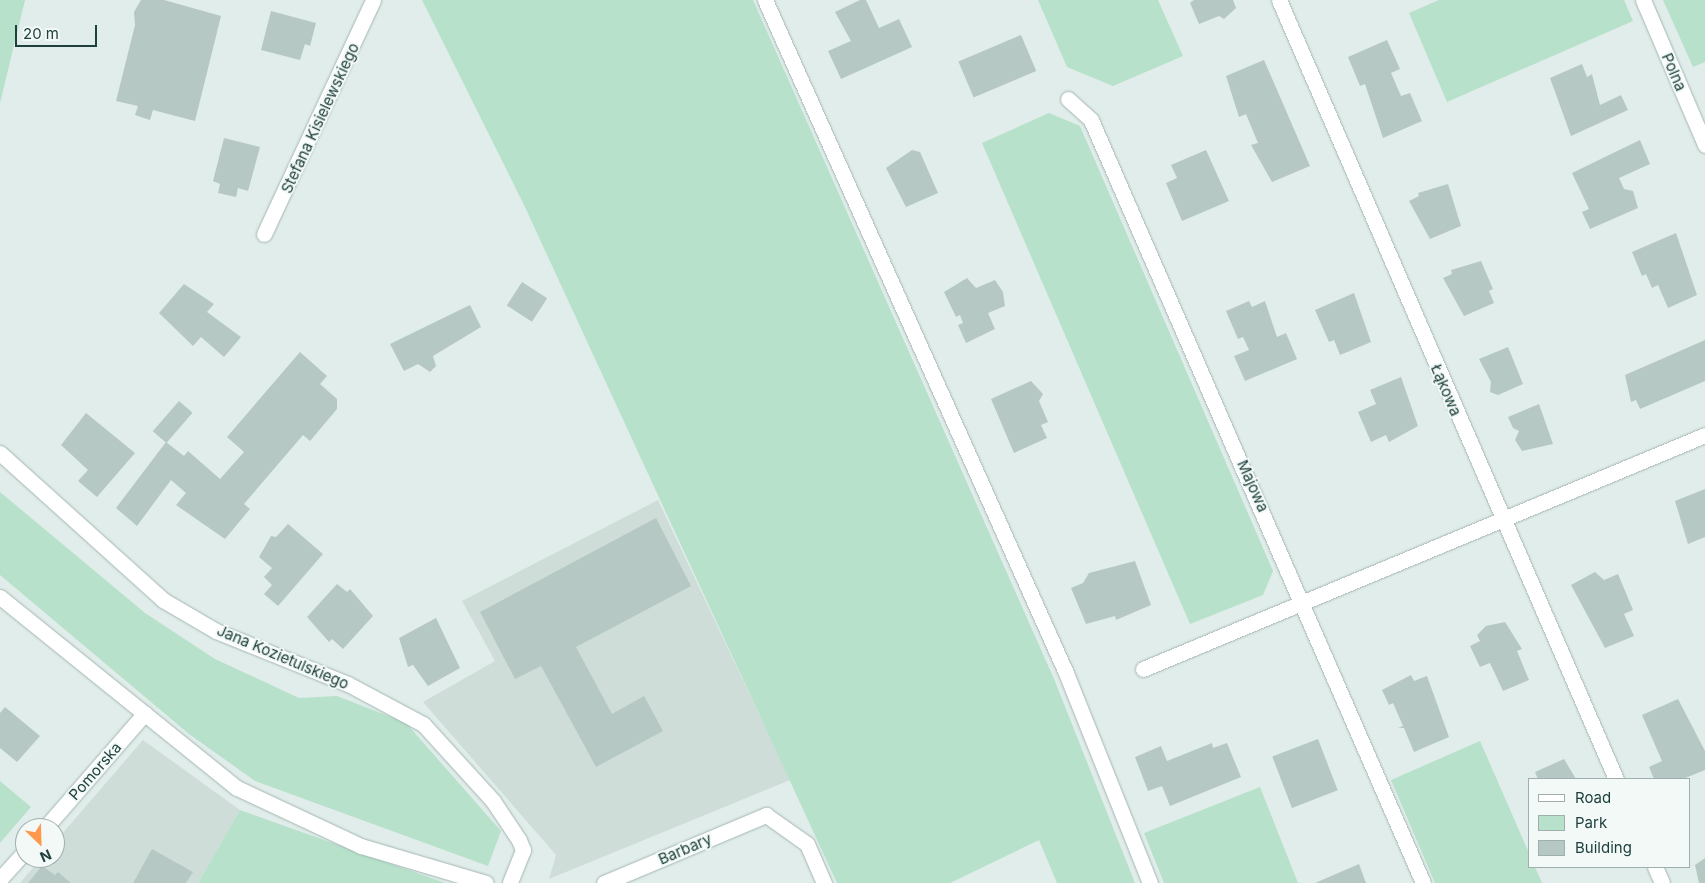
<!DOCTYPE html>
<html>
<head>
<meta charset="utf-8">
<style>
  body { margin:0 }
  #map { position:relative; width:1705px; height:883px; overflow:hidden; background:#e1edea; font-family:Inter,sans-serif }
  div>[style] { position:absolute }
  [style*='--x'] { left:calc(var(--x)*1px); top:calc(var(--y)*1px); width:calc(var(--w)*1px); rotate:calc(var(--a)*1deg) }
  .built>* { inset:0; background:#cfddd9 }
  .green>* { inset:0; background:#b7e1ca }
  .building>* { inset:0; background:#b6c8c4; transform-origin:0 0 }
  .roads { filter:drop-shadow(0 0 1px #a3b6b3) drop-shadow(0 0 1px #a3b6b3) }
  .minor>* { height:15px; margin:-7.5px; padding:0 7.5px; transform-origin:7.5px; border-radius:7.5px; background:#fff }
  span { translate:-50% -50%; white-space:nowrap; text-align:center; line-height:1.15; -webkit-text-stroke:4px #f2f9f7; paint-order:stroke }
  .street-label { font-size:15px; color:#1f403d }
  .legend { position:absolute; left:1528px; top:778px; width:162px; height:90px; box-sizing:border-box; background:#f2f9f7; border:1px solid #9eafad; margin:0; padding:6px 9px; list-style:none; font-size:15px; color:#1f403d }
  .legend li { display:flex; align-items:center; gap:10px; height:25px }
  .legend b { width:25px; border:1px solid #9eafad }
  .north { position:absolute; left:15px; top:818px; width:50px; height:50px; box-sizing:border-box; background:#f2f9f7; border:1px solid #9eafad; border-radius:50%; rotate:156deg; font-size:14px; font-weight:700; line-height:20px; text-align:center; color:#1f403d }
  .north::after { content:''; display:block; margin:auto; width:18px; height:22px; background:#ff984d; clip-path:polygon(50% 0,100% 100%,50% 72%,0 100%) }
  .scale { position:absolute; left:15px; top:25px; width:82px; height:22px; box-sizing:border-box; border:2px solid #1f403d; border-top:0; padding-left:6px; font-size:15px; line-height:18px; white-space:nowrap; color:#1f403d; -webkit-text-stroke:4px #f2f9f7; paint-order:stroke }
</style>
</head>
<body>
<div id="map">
  <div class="built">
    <i style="clip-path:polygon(658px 500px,790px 780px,549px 879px,556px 855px,423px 702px,495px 661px,462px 601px)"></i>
    <i style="clip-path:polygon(143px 740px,240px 810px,198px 883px,20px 883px,41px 858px,55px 858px,55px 842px)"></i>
  </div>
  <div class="green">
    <i style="clip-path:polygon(0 0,25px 0,0 103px)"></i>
    <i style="clip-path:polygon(422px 0,753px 0,1054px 679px,1135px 883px,1057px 883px,1039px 840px,950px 883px,837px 883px,524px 205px)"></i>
    <i style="clip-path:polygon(1038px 0,1158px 0,1183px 56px,1113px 86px,1067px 67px)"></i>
    <i style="clip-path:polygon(1439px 0,1624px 0,1633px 21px,1447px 102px,1409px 13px)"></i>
    <i style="clip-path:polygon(1663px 0,1705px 0,1705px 62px,1693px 67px)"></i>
    <i style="clip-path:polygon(1049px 113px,1080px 126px,1273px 571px,1263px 595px,1190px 624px,982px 143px)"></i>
    <i style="clip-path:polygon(0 492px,145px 613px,215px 659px,299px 698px,337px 696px,406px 723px,501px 831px,488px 866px,255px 781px,189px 734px,0 575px)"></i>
    <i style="clip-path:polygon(1480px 741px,1529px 853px,1529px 867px,1535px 867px,1542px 883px,1435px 883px,1391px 780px)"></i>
    <i style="clip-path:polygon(0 781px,31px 807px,0 843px)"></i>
    <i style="clip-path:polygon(1260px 787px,1298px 883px,1164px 883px,1144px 833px)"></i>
    <i style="clip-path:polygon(240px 810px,445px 883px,198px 883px)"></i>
  </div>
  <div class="building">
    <i style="clip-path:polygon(141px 0,164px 0,221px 16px,195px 121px,153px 110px,150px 120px,135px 115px,138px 106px,116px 101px,135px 25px,134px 12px)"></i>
    <i style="clip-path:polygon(860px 0,866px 0,879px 28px,899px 19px,912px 47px,841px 79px,828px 51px,851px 41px,835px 12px)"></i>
    <i style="clip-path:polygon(1194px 0,1233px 0,1236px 8px,1224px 19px,1219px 16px,1199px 24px,1190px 3px)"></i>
    <i style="clip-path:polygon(271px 11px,316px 23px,310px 46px,305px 44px,300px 60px,261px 50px)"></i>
    <i style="left:1021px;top:35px;width:39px;height:68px;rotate:67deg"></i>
    <i style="clip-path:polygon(1387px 40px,1400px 69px,1391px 73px,1401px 96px,1410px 93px,1422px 121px,1383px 138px,1365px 84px,1360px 86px,1348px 57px)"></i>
    <i style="clip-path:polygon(1264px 60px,1310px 166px,1272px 182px,1251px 145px,1258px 143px,1246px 114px,1239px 117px,1226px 76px)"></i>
    <i style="clip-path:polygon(1582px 64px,1587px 77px,1592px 74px,1600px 105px,1621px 95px,1628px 110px,1571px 136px,1550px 78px)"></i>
    <i style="clip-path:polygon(224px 138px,260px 147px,248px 191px,238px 188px,236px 197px,218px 193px,220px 184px,213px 181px)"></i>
    <i style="clip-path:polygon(1640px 140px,1650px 164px,1619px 178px,1624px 189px,1633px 191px,1638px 208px,1590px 229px,1582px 212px,1589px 209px,1572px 173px)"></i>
    <i style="clip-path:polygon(912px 150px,920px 152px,938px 193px,906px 207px,886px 168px)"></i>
    <i style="clip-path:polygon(1206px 150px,1229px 201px,1182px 221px,1166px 183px,1177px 178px,1171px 165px)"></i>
    <i style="clip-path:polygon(1448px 184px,1461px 226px,1430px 239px,1409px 201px,1419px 196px,1418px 193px)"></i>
    <i style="clip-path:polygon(1676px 233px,1697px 295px,1668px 308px,1658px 285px,1652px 288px,1646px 274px,1642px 276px,1632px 252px)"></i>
    <i style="clip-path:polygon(1481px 261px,1493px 289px,1489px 291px,1494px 303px,1464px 316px,1443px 278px,1452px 274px,1451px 270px)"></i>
    <i style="clip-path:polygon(967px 278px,976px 288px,995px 280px,1003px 292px,1005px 306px,988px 313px,995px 329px,966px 343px,958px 325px,963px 323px,960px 315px,956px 317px,944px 292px)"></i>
    <i style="left:522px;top:282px;width:30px;height:28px;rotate:33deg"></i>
    <i style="clip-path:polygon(184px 284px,214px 304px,207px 312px,241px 337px,224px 357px,201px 337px,193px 346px,159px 313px)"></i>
    <i style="clip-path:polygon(1354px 293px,1371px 342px,1340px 355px,1334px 340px,1329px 342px,1315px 310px)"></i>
    <i style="clip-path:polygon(1249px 301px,1252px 307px,1265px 301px,1277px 337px,1286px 333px,1297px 359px,1245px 381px,1234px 356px,1249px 350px,1243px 337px,1238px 339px,1226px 311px)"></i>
    <i style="clip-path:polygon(470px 305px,481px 327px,433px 356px,436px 366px,430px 372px,418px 364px,404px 371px,390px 344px)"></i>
    <i style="clip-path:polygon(1705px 340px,1705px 381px,1640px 409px,1636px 400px,1631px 402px,1625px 375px)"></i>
    <i style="clip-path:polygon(1508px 347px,1523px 384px,1498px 395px,1490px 392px,1491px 382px,1479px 359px)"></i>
    <i style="clip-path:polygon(300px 352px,327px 376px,320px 384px,337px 399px,337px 409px,310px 441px,303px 435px,244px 504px,250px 509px,225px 539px,176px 505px,186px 493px,171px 480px,137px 526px,116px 508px,166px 442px,184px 456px,188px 451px,220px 479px,244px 452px,227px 437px)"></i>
    <i style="clip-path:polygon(1401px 377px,1418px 426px,1389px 442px,1386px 435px,1371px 442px,1358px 412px,1376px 404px,1370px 390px)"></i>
    <i style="clip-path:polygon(1031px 381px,1043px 394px,1039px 401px,1048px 422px,1041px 425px,1047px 438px,1014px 453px,991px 399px)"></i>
    <i style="left:179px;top:401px;width:18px;height:40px;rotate:41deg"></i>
    <i style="clip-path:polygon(1539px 404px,1553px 444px,1522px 451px,1515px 440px,1519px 431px,1513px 428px,1508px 417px)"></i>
    <i style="clip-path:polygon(86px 413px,135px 453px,97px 497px,78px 481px,88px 470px,61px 445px)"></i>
    <i style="clip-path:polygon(1705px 489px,1705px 537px,1688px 544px,1675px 501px)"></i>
    <i style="clip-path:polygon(656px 518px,691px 586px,576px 647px,612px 714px,644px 696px,663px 731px,596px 767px,541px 666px,515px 679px,480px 612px)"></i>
    <i style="clip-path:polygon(288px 524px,323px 554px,278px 606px,264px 594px,272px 585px,264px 577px,272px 568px,259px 557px,271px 536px,276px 537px)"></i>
    <i style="clip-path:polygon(1135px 561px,1151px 605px,1116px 620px,1115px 616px,1086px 624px,1071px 588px,1083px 583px,1089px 573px)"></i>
    <i style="clip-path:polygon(1595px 572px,1604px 580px,1618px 574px,1633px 610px,1624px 614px,1634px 636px,1605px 648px,1571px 585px)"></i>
    <i style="clip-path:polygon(337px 584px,347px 592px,350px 589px,373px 616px,343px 649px,332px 639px,329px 642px,307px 617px)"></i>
    <i style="clip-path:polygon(436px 618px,460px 668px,428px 686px,413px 665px,408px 667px,399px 638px)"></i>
    <i style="clip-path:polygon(1505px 622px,1522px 649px,1517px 651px,1529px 680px,1503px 691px,1490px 663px,1480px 667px,1470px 646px,1480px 641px,1477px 635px,1486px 626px)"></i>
    <i style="clip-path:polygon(1411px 675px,1414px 681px,1427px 676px,1449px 737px,1414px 752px,1404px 728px,1398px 728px,1403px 726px,1393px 703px,1389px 705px,1382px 690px)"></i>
    <i style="clip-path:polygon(1678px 699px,1705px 751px,1705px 770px,1683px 779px,1654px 779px,1649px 767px,1662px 761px,1642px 715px)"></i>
    <i style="clip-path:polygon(5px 707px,40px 736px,17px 762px,0 748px,0 713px)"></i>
    <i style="left:1318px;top:739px;width:55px;height:49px;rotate:69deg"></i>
    <i style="clip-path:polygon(1212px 743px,1213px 748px,1227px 743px,1241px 777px,1170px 806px,1162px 786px,1148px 791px,1135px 757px,1161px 746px,1167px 761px)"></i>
    <i style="clip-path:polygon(1564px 759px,1576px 779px,1538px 779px,1535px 772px)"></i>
    <i style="clip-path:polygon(152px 849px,193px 872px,186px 883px,133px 883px)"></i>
    <i style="clip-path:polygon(1705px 858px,1705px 883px,1699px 883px,1695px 865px)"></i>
    <i style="clip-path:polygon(1359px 864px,1366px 883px,1315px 883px)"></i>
    <i style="clip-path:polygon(42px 866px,55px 875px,58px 872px,71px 883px,28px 883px)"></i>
  </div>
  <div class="roads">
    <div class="minor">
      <i style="--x:765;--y:0;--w:737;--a:65.9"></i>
      <i style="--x:1066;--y:673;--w:226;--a:68.2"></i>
      <i style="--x:1279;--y:0;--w:849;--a:66.61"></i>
      <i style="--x:1643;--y:0;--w:158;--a:66.8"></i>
      <i style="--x:1068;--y:99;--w:31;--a:42"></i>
      <i style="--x:1091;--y:120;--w:832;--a:66.48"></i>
      <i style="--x:264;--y:234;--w:258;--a:-65"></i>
      <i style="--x:0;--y:453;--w:219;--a:42"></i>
      <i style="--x:163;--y:600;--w:61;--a:30.3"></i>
      <i style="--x:216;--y:631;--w:142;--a:21.9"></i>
      <i style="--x:348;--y:684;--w:85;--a:28.1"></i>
      <i style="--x:423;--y:724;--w:104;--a:47.7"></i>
      <i style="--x:493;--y:801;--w:47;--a:56.3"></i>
      <i style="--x:519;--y:840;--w:11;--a:68"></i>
      <i style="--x:523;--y:850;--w:35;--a:112"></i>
      <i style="--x:0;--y:597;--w:304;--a:38.9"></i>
      <i style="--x:237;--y:788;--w:137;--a:25.1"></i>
      <i style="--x:361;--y:846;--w:130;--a:16.5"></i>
      <i style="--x:1143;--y:669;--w:609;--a:-22.61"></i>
      <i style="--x:45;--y:828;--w:152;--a:-49"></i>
      <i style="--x:1655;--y:867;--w:17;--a:66"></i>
      <i style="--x:0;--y:879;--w:38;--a:-48"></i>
      <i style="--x:604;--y:883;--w:176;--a:-22.8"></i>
      <i style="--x:766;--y:815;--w:50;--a:35.3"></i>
      <i style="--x:807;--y:844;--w:43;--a:66.4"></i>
    </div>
  </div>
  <div class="street-label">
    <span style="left:1674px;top:72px;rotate:67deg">Polna</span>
    <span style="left:320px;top:118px;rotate:-65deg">Stefana Kisielewskiego</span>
    <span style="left:1446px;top:390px;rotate:67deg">Łąkowa</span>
    <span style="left:1253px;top:486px;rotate:66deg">Majowa</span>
    <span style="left:283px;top:657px;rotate:23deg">Jana Kozietulskiego</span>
    <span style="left:95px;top:771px;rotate:-49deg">Pomorska</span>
    <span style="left:685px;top:849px;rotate:-23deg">Barbary</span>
  </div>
  <ul class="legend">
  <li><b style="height:6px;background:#fff"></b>Road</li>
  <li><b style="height:14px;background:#b7e1ca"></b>Park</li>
  <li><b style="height:14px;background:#b6c8c4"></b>Building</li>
  </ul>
  <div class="north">N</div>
  <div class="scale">20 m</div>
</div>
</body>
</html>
